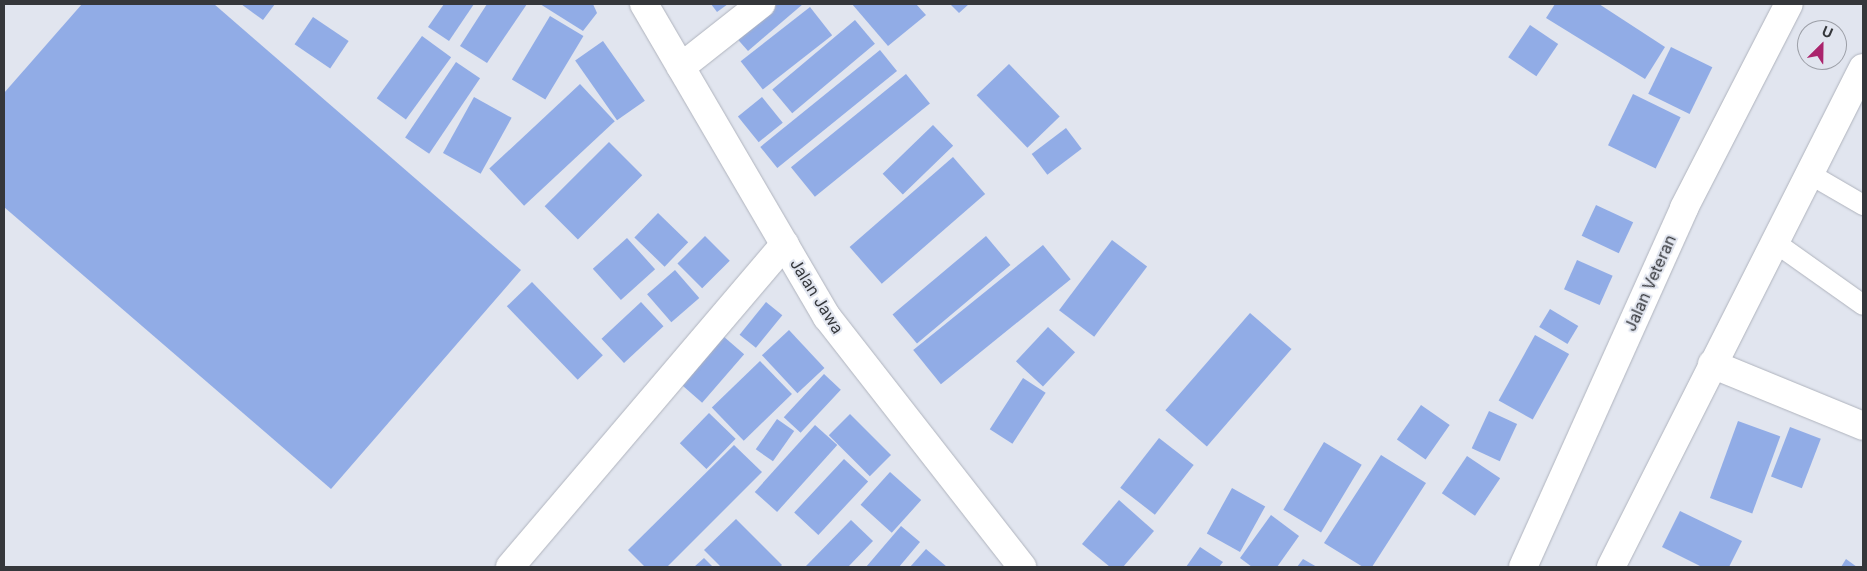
<!DOCTYPE html>
<html>
<head>
<meta charset="utf-8">
<style>
  body { margin:0 }
  #map { position:relative; width:1867px; height:571px; overflow:hidden; background:#e1e5ef; font-family:Inter,sans-serif }
  div>[style] { position:absolute }
  [style*='--x'] { left:calc(var(--x)*1px); top:calc(var(--y)*1px); width:calc(var(--w)*1px); rotate:calc(var(--a)*1deg) }
  .building>* { inset:0; background:#91ace6; transform-origin:0 0 }
  .roads { filter:drop-shadow(0 0 1px #afb3bd) drop-shadow(0 0 1px #afb3bd) }
  .service>* { height:20px; margin:-10px; padding:0 10px; transform-origin:10px; border-radius:10px; background:#fff }
  .minor>* { height:28px; margin:-14px; padding:0 14px; transform-origin:14px; border-radius:14px; background:#fff }
  .tertiary>* { height:28px; margin:-14px; padding:0 14px; transform-origin:14px; border-radius:14px; background:#fff }
  .secondary>* { height:28px; margin:-14px; padding:0 14px; transform-origin:14px; border-radius:14px; background:#fff }
  span { translate:-50% -50%; white-space:nowrap; text-align:center; line-height:1.15; -webkit-text-stroke:4px #e1e5ef; paint-order:stroke }
  .street-label { font-size:16px; color:#35373b }
  .frame { position:absolute; inset:0; border:5px solid #35373b; pointer-events:none }
  .north { position:absolute; left:1797px; top:20px; width:50px; height:50px; box-sizing:border-box; background:#e1e5ef; border:1px solid #9c9fa7; border-radius:50%; rotate:23deg; font-size:14px; font-weight:700; line-height:20px; text-align:center; color:#35373b }
  .north::after { content:''; display:block; margin:auto; width:18px; height:22px; background:#aa246c; clip-path:polygon(50% 0,100% 100%,50% 72%,0 100%) }
</style>
</head>
<body>
<div id="map">
  <div class="building">
    <i style="clip-path:polygon(82px 4px,214px 4px,521px 270px,331px 489px,4px 207px,4px 93px)"></i>
    <i style="clip-path:polygon(241px 4px,275px 4px,263px 20px)"></i>
    <i style="clip-path:polygon(444px 4px,474px 4px,449px 41px,428px 27px)"></i>
    <i style="clip-path:polygon(487px 4px,527px 4px,487px 63px,460px 46px)"></i>
    <i style="clip-path:polygon(540px 4px,593px 4px,597px 13px,583px 31px)"></i>
    <i style="clip-path:polygon(711px 4px,728px 4px,717px 12px)"></i>
    <i style="clip-path:polygon(768px 4px,803px 4px,748px 51px,733px 34px)"></i>
    <i style="clip-path:polygon(852px 4px,916px 4px,926px 15px,888px 46px)"></i>
    <i style="clip-path:polygon(950px 4px,969px 4px,959px 13px)"></i>
    <i style="clip-path:polygon(1555px 4px,1599px 4px,1665px 47px,1645px 79px,1546px 18px)"></i>
    <i style="left:810px;top:7px;width:36px;height:88px;rotate:52deg"></i>
    <i style="left:550px;top:16px;width:39px;height:74px;rotate:31deg"></i>
    <i style="left:313px;top:17px;width:43px;height:33px;rotate:34deg"></i>
    <i style="left:855px;top:20px;width:31px;height:108px;rotate:50deg"></i>
    <i style="left:1530px;top:25px;width:34px;height:39px;rotate:34deg"></i>
    <i style="left:422px;top:36px;width:36px;height:77px;rotate:36deg"></i>
    <i style="left:603px;top:41px;width:73px;height:34px;rotate:55deg"></i>
    <i style="left:1671px;top:47px;width:46px;height:52px;rotate:26deg"></i>
    <i style="left:880px;top:50px;width:27px;height:154px;rotate:51deg"></i>
    <i style="left:456px;top:62px;width:29px;height:91px;rotate:34deg"></i>
    <i style="left:1009px;top:64px;width:73px;height:45px;rotate:46deg"></i>
    <i style="left:906px;top:74px;width:38px;height:148px;rotate:51deg"></i>
    <i style="left:580px;top:84px;width:51px;height:124px;rotate:47deg"></i>
    <i style="left:1633px;top:94px;width:53px;height:57px;rotate:26deg"></i>
    <i style="left:474px;top:97px;width:43px;height:64px;rotate:29deg"></i>
    <i style="left:762px;top:97px;width:33px;height:31px;rotate:51deg"></i>
    <i style="left:933px;top:125px;width:29px;height:70px;rotate:46deg"></i>
    <i style="left:1066px;top:128px;width:26px;height:43px;rotate:53deg"></i>
    <i style="left:609px;top:142px;width:47px;height:91px;rotate:45deg"></i>
    <i style="left:953px;top:157px;width:49px;height:137px;rotate:49deg"></i>
    <i style="left:1596px;top:205px;width:41px;height:34px;rotate:25deg"></i>
    <i style="left:658px;top:213px;width:42px;height:34px;rotate:44deg"></i>
    <i style="left:705px;top:236px;width:35px;height:39px;rotate:45deg"></i>
    <i style="left:986px;top:236px;width:38px;height:122px;rotate:50deg"></i>
    <i style="left:627px;top:238px;width:42px;height:46px;rotate:48deg"></i>
    <i style="left:1112px;top:240px;width:44px;height:88px;rotate:37deg"></i>
    <i style="left:1043px;top:245px;width:44px;height:167px;rotate:51deg"></i>
    <i style="left:1577px;top:260px;width:39px;height:32px;rotate:24deg"></i>
    <i style="left:675px;top:270px;width:37px;height:37px;rotate:49deg"></i>
    <i style="left:532px;top:282px;width:102px;height:35px;rotate:46deg"></i>
    <i style="left:641px;top:302px;width:33px;height:54px;rotate:47deg"></i>
    <i style="left:766px;top:302px;width:21px;height:42px;rotate:39deg"></i>
    <i style="left:1550px;top:309px;width:33px;height:21px;rotate:31deg"></i>
    <i style="left:1250px;top:313px;width:55px;height:129px;rotate:41deg"></i>
    <i style="left:1048px;top:327px;width:37px;height:47px;rotate:43deg"></i>
    <i style="left:789px;top:330px;width:52px;height:37px;rotate:47deg"></i>
    <i style="left:1535px;top:335px;width:39px;height:75px;rotate:29deg"></i>
    <i style="left:723px;top:336px;width:28px;height:64px;rotate:41deg"></i>
    <i style="left:760px;top:361px;width:46px;height:67px;rotate:46deg"></i>
    <i style="left:824px;top:374px;width:23px;height:59px;rotate:43deg"></i>
    <i style="left:1023px;top:378px;width:27px;height:61px;rotate:33deg"></i>
    <i style="left:1421px;top:405px;width:35px;height:42px;rotate:35deg"></i>
    <i style="left:1489px;top:411px;width:31px;height:41px;rotate:25deg"></i>
    <i style="left:709px;top:413px;width:37px;height:42px;rotate:44deg"></i>
    <i style="left:850px;top:414px;width:58px;height:30px;rotate:45deg"></i>
    <i style="left:777px;top:419px;width:21px;height:37px;rotate:35deg"></i>
    <i style="left:1738px;top:421px;width:45px;height:82px;rotate:20deg"></i>
    <i style="left:815px;top:425px;width:30px;height:90px;rotate:42deg"></i>
    <i style="left:1790px;top:427px;width:33px;height:53px;rotate:21deg"></i>
    <i style="left:1159px;top:438px;width:44px;height:63px;rotate:38deg"></i>
    <i style="left:1324px;top:442px;width:44px;height:79px;rotate:31deg"></i>
    <i style="clip-path:polygon(734px 445px,762px 472px,667px 567px,645px 567px,628px 550px)"></i>
    <i style="clip-path:polygon(1381px 455px,1426px 483px,1372px 567px,1363px 567px,1324px 543px)"></i>
    <i style="left:1467px;top:456px;width:40px;height:45px;rotate:34deg"></i>
    <i style="left:844px;top:459px;width:33px;height:73px;rotate:43deg"></i>
    <i style="left:890px;top:472px;width:42px;height:44px;rotate:42deg"></i>
    <i style="left:1232px;top:488px;width:38px;height:52px;rotate:29deg"></i>
    <i style="clip-path:polygon(1119px 500px,1154px 531px,1123px 567px,1110px 567px,1082px 544px)"></i>
    <i style="clip-path:polygon(1680px 511px,1742px 541px,1729px 567px,1702px 567px,1662px 547px)"></i>
    <i style="clip-path:polygon(1271px 515px,1299px 536px,1277px 567px,1252px 567px,1240px 558px)"></i>
    <i style="clip-path:polygon(736px 519px,782px 565px,780px 567px,721px 567px,704px 550px)"></i>
    <i style="clip-path:polygon(851px 520px,873px 541px,848px 567px,805px 567px)"></i>
    <i style="clip-path:polygon(901px 526px,920px 542px,899px 567px,866px 567px)"></i>
    <i style="clip-path:polygon(1200px 547px,1223px 562px,1219px 567px,1186px 567px)"></i>
    <i style="clip-path:polygon(926px 549px,947px 567px,910px 567px)"></i>
    <i style="clip-path:polygon(704px 558px,713px 567px,694px 567px)"></i>
    <i style="clip-path:polygon(1303px 559px,1317px 567px,1297px 567px)"></i>
    <i style="clip-path:polygon(1846px 559px,1857px 567px,1841px 567px)"></i>
  </div>
  <div class="roads">
    <div class="service">
      <i style="--x:1808;--y:173;--w:64;--a:30.2"></i>
      <i style="--x:1773;--y:241;--w:110;--a:35.4"></i>
    </div>
    <div class="minor">
      <i style="--x:681;--y:67;--w:102;--a:-38.2"></i>
      <i style="--x:1712;--y:364;--w:163;--a:22.3"></i>
      <i style="--x:510;--y:567;--w:424;--a:-49.6"></i>
    </div>
    <div class="tertiary">
      <i style="--x:644;--y:4;--w:363;--a:59.7"></i>
      <i style="--x:827;--y:317;--w:317;--a:52"></i>
    </div>
    <div class="secondary">
      <i style="--x:1523;--y:567;--w:393;--a:-65.8"></i>
      <i style="--x:1684;--y:208;--w:229;--a:-62.8"></i>
      <i style="--x:1611;--y:567;--w:559;--a:-63.21"></i>
    </div>
  </div>
  <div class="street-label">
    <span style="left:1650px;top:283px;rotate:-66deg">Jalan Veteran</span>
    <span style="left:817px;top:296px;rotate:58deg">Jalan Jawa</span>
  </div>
  <div class="frame"></div>
  <div class="north">U</div>
</div>
</body>
</html>
